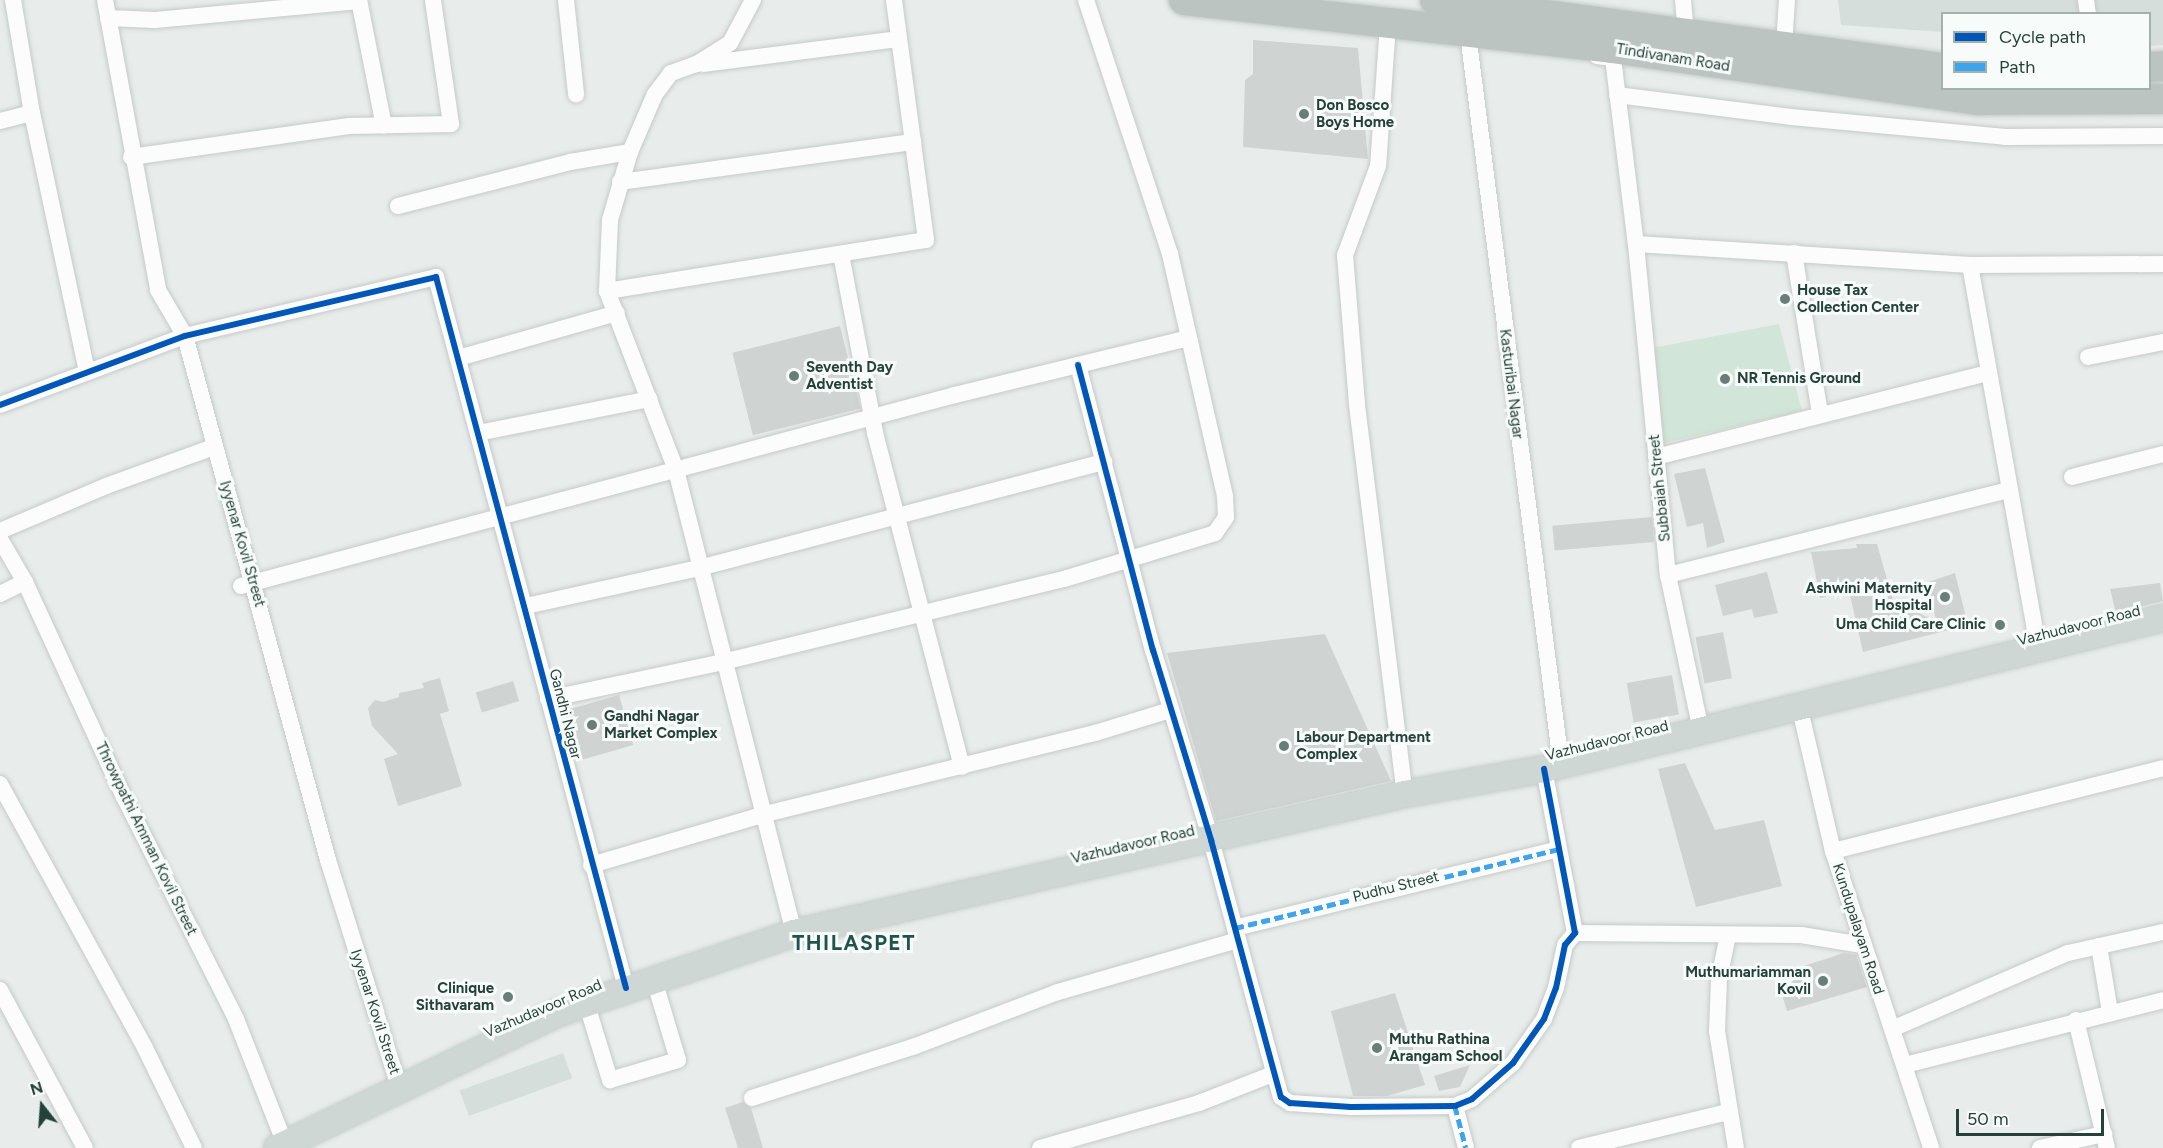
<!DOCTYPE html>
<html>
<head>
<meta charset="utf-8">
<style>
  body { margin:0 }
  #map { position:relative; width:2163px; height:1148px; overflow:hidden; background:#e8edeb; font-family:Figtree,sans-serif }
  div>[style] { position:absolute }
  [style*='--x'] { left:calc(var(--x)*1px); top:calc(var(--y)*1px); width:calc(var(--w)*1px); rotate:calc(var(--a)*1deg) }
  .built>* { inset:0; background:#d6dedb; transform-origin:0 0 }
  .green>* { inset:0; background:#d1e6d8 }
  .building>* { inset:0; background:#cfd4d2; transform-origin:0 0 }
  .roads { filter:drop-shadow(0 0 2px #c5cac8) drop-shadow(0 0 2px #c5cac8) }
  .street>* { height:16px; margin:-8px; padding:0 8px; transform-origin:8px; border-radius:8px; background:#fcfcfc }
  .primary>* { height:26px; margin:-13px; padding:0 13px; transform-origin:13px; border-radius:13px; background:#cfd7d5 }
  .highway>* { height:30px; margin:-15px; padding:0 15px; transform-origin:15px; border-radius:15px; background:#bcc4c2 }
  .quiet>* { height:4.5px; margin-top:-2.25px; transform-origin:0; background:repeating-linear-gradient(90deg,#3ea4ec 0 9px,transparent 0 13.5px) }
  .cycleway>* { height:6px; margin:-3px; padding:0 3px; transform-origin:3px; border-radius:3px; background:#0057b8 }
  .dots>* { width:16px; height:16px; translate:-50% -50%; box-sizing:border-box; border:3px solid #f7fbf9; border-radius:50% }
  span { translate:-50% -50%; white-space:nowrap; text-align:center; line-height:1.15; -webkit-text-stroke:6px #f7fbf9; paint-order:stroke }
  .street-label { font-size:15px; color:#24423a }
  .poi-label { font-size:15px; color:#24423a; font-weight:700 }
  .left { translate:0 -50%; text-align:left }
  .right { translate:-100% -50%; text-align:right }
  .district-label { font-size:21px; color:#1f5548; font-weight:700; letter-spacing:1.5px }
  .legend { position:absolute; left:1941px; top:12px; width:210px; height:78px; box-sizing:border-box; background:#f7fbf9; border:2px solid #a3b1ad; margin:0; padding:8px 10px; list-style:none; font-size:18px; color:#24423a }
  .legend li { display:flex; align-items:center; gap:12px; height:30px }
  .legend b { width:30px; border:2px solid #a3b1ad }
  .north { position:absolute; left:12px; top:1076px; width:60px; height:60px; -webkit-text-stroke:4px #f7fbf9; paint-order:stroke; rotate:343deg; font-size:16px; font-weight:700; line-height:24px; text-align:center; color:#24423a }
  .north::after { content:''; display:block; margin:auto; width:21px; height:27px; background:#24423a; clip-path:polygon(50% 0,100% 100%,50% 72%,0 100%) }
  .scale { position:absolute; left:1956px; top:1109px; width:148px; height:27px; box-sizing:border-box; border:3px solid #24423a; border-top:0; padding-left:8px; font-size:18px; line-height:21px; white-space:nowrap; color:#24423a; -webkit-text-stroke:4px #f7fbf9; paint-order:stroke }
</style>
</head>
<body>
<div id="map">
  <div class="built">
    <i style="clip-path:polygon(1838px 0,2163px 0,2163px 45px,2150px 46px,2150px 14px,1942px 14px,1942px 32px,1841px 25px)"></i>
    <i style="left:563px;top:1053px;width:27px;height:110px;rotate:70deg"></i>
  </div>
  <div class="green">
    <i style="clip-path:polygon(1779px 324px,1802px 411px,1664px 443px,1652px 348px)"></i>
  </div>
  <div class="building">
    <i style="clip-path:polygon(1253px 40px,1358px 48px,1368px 159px,1243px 147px,1245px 80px,1253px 74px)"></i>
    <i style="left:840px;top:326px;width:85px;height:111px;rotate:76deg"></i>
    <i style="clip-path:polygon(1705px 468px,1725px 542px,1707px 548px,1703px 523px,1687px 527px,1674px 474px)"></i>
    <i style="left:1652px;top:517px;width:25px;height:100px;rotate:85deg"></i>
    <i style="clip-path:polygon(1856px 544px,1877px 544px,1893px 600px,1937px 622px,1925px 583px,1955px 573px,1968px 625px,1863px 652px,1849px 591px,1820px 598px,1811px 552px,1857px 548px)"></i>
    <i style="clip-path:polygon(1767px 572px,1778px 613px,1754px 618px,1752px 609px,1723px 616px,1715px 585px)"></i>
    <i style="clip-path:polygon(2160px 583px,2163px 601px,2116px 613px,2110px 589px)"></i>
    <i style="left:1723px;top:632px;width:47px;height:28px;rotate:79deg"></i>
    <i style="clip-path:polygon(1325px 634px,1391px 781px,1216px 821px,1167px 653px)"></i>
    <i style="left:1672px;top:675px;width:40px;height:46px;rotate:80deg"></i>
    <i style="clip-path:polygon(440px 678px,449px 711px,440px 714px,462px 786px,398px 806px,384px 759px,398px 754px,372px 726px,368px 708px,375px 700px,383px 702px,399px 697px,399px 693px,424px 688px,422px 683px)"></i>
    <i style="left:513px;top:681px;width:21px;height:39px;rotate:73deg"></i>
    <i style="left:619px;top:695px;width:52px;height:58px;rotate:74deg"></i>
    <i style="clip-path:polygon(1685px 763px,1715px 830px,1764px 820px,1782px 886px,1696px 907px,1658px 769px)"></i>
    <i style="clip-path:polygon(1844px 953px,1856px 955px,1867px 987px,1787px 1011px,1776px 975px)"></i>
    <i style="clip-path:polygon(1395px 993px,1425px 1085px,1387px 1096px,1353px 1096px,1331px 1011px)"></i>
    <i style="clip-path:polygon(1470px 1065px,1460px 1087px,1439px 1091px,1434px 1076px)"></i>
    <i style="clip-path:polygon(743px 1102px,751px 1108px,763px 1148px,738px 1148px,725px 1108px)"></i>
  </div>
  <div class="roads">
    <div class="street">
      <i style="--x:13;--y:0;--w:115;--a:80.5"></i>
      <i style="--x:32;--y:113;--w:265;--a:78"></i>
      <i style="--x:105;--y:0;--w:295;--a:79.6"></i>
      <i style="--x:158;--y:290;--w:53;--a:59.6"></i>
      <i style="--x:185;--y:336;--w:543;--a:74.74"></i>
      <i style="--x:328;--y:860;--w:238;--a:72.6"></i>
      <i style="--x:359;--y:0;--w:128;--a:78.8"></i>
      <i style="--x:566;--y:0;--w:95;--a:83.9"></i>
      <i style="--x:753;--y:0;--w:49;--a:118.1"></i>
      <i style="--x:730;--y:43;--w:40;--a:148"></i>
      <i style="--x:696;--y:64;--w:27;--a:160"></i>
      <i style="--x:671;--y:73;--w:26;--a:127"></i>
      <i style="--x:655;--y:94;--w:63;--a:113.3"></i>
      <i style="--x:630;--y:152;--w:71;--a:106.4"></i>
      <i style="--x:610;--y:220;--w:71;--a:92.4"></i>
      <i style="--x:607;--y:291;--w:192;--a:68.9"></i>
      <i style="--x:676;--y:470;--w:478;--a:75.7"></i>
      <i style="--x:1683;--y:0;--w:32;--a:85"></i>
      <i style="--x:2086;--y:0;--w:14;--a:82"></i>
      <i style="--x:108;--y:18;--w:47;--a:2.4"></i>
      <i style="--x:155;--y:20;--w:205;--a:-5.3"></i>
      <i style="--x:1388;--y:24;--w:142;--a:94"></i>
      <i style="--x:1378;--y:166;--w:95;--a:110.3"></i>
      <i style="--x:1345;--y:255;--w:150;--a:85.4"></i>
      <i style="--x:1357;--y:405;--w:392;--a:83"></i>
      <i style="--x:1467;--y:26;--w:744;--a:82.74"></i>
      <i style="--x:1784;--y:46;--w:46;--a:-86.3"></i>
      <i style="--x:1597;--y:56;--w:16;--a:7"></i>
      <i style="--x:1613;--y:58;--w:187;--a:83"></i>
      <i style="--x:1636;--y:244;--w:335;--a:3.6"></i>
      <i style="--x:1970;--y:265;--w:193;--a:-0.3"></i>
      <i style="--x:703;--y:64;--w:196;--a:-7.3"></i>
      <i style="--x:1617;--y:95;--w:175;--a:7.2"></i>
      <i style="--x:1791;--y:117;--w:215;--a:5.3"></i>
      <i style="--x:2005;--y:137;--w:158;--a:-0.4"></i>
      <i style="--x:0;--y:121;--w:33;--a:-14"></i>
      <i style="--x:131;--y:157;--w:220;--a:-8.1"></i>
      <i style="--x:349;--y:126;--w:102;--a:-1.1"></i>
      <i style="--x:451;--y:124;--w:125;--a:-98.3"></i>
      <i style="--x:620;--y:182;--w:296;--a:-7.8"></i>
      <i style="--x:398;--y:206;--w:178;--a:-14.3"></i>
      <i style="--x:570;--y:162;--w:61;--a:-9.5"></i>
      <i style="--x:1636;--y:244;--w:333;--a:84.5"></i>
      <i style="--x:1668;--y:575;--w:158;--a:78"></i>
      <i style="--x:1794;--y:253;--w:163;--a:80.8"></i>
      <i style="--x:841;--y:254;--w:182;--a:79.2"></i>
      <i style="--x:875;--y:433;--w:345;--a:75.4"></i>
      <i style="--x:1970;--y:265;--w:389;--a:79.9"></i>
      <i style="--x:607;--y:291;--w:323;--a:-9.1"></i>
      <i style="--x:926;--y:240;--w:242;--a:-97.6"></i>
      <i style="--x:2088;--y:357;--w:76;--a:-11.3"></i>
      <i style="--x:458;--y:358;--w:165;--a:-15.8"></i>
      <i style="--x:1078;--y:365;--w:295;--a:75.3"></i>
      <i style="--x:1153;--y:650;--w:199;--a:73"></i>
      <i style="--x:1211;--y:840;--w:266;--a:74.8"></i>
      <i style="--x:1281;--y:1097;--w:11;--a:34"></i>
      <i style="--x:1290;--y:1103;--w:61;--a:3.8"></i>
      <i style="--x:1351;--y:1107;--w:104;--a:-0.6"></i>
      <i style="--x:1455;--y:1106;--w:18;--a:-22"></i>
      <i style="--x:1472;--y:1099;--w:55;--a:-41.3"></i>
      <i style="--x:1513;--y:1063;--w:54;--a:-54.8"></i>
      <i style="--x:1544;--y:1019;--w:33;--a:-69"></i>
      <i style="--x:1556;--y:988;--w:44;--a:-78.2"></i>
      <i style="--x:1565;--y:945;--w:16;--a:-50"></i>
      <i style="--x:1575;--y:933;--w:167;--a:-100.7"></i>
      <i style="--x:0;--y:405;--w:197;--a:-20.5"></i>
      <i style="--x:185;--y:336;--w:258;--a:-13.2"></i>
      <i style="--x:436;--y:277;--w:736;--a:75.04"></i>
      <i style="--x:478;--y:433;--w:175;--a:-11.2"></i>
      <i style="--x:1656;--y:457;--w:343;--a:-14.2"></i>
      <i style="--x:2072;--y:477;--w:94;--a:-14.2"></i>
      <i style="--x:0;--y:531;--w:115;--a:-23"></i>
      <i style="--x:106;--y:486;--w:115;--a:-19.9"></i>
      <i style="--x:0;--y:539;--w:50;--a:59.8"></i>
      <i style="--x:25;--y:582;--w:237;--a:65.3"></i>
      <i style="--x:124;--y:797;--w:249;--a:63.2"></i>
      <i style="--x:236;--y:1019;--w:134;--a:68.6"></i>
      <i style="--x:1668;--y:575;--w:352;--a:-14"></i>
      <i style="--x:241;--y:586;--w:739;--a:-14.98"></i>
      <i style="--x:955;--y:395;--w:241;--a:-13.7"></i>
      <i style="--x:0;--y:594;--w:28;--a:-26"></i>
      <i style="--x:526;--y:606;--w:181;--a:-12.4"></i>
      <i style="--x:703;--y:567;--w:415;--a:-14.7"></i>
      <i style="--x:548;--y:699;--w:179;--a:-11.9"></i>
      <i style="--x:723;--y:662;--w:351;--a:-13.7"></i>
      <i style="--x:1064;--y:579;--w:158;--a:-16.9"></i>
      <i style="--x:1215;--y:533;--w:19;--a:-55"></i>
      <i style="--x:1226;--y:517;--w:21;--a:-93"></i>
      <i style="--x:1225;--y:496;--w:248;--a:-102.8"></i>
      <i style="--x:1170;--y:254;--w:268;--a:-108.3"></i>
      <i style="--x:1799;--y:705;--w:150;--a:76.9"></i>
      <i style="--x:1833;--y:851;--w:313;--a:71.7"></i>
      <i style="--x:0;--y:784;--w:301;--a:61.2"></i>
      <i style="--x:145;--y:1048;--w:111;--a:63.9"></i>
      <i style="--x:1833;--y:851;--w:340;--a:-14.1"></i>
      <i style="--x:591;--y:865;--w:181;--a:-16.3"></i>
      <i style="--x:765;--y:814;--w:340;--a:-13.8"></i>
      <i style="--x:1095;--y:733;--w:78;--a:-17"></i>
      <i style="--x:1235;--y:928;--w:333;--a:-13.7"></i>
      <i style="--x:1575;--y:933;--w:226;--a:0.5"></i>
      <i style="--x:1801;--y:935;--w:62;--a:9.3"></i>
      <i style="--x:1728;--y:935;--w:45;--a:101.6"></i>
      <i style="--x:1719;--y:979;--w:52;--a:92.2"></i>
      <i style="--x:1717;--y:1031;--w:119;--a:80.8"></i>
      <i style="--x:2099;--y:946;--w:67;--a:80.5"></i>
      <i style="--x:0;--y:990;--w:179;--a:61.7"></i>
      <i style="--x:586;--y:1002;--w:82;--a:72.9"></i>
      <i style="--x:610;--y:1080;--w:71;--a:-16.4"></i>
      <i style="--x:678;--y:1060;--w:84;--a:-106.7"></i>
      <i style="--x:2076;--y:1020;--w:132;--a:76.4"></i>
      <i style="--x:1892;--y:1029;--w:192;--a:-23.4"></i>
      <i style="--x:2068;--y:953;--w:97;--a:-12.5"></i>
      <i style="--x:1905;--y:1065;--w:266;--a:-14.1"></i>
      <i style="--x:752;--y:1098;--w:169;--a:-17.6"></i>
      <i style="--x:913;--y:1047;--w:155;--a:-20.8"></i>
      <i style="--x:1058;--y:992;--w:187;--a:-16.1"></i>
      <i style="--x:1455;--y:1106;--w:43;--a:75.3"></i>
      <i style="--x:1040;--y:1148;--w:165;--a:-15.8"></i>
      <i style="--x:1199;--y:1103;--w:79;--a:-21.4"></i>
      <i style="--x:1579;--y:1148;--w:153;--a:-13.6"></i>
      <i style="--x:2040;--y:1148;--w:66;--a:-12.3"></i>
    </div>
    <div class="primary">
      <i style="--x:277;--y:1148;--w:312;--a:-25.7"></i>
      <i style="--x:558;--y:1013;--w:249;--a:-18.7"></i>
      <i style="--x:794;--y:933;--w:627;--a:-12.82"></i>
      <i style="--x:1405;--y:794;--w:141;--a:-10.2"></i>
      <i style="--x:1544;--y:769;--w:637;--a:-13.71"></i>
    </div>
    <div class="highway">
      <i style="--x:1184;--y:0;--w:431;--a:6.4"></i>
      <i style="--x:1612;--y:48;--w:370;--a:8.1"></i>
      <i style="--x:1978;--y:100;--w:185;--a:-0.3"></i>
      <i style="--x:1435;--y:0;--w:512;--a:7.64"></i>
      <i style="--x:2150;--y:67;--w:13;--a:-4"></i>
    </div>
  </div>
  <div class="quiet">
    <i style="--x:1235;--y:928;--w:333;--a:-13.7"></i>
    <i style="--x:1451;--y:1106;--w:4;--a:0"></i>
    <i style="--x:1455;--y:1106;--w:43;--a:75.3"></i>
  </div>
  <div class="cycleway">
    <i style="--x:1078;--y:365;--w:295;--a:75.3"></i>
    <i style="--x:1153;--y:650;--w:199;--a:73"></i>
    <i style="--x:1211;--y:840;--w:266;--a:74.8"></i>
    <i style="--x:1281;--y:1097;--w:11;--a:34"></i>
    <i style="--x:1290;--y:1103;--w:61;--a:3.8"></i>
    <i style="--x:1351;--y:1107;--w:104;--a:-0.6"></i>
    <i style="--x:1455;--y:1106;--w:18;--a:-22"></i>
    <i style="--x:1472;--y:1099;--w:55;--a:-41.3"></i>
    <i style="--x:1513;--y:1063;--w:54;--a:-54.8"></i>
    <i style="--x:1544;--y:1019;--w:33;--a:-69"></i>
    <i style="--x:1556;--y:988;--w:44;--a:-78.2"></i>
    <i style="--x:1565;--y:945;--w:16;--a:-50"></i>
    <i style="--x:1575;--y:933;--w:167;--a:-100.7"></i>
    <i style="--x:0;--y:405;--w:197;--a:-20.5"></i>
    <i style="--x:185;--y:336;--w:258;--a:-13.2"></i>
    <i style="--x:436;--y:277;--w:736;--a:75.04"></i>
  </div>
  <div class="dots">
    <i style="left:1304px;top:114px;background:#697e78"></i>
    <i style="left:1785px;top:299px;background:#697e78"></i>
    <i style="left:794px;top:376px;background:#697e78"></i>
    <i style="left:1725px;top:379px;background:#697e78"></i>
    <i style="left:1945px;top:597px;background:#697e78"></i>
    <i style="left:2000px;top:625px;background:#697e78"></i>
    <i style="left:592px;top:725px;background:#697e78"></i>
    <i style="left:1284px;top:746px;background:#697e78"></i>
    <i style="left:1823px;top:981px;background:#697e78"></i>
    <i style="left:508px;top:997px;background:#697e78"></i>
    <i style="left:1377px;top:1048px;background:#697e78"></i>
  </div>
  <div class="street-label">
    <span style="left:1673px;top:58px;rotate:9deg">Tindivanam Road</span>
    <span style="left:1511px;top:384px;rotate:83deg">Kasturibai Nagar</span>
    <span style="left:1660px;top:488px;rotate:-96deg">Subbaiah Street</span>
    <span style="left:242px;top:544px;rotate:74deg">Iyyenar Kovil Street</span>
    <span style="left:2079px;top:626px;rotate:-14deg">Vazhudavoor Road</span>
    <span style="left:565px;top:714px;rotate:76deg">Gandhi Nagar</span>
    <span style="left:1607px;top:741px;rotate:-14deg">Vazhudavoor Road</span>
    <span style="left:146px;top:839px;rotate:64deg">Throwpathi Amman Kovil Street</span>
    <span style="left:1133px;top:845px;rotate:-13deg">Vazhudavoor Road</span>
    <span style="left:1396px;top:887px;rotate:-14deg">Pudhu Street</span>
    <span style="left:1858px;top:929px;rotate:72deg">Kundupalayam Road</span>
    <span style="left:543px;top:1009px;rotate:-23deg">Vazhudavoor Road</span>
    <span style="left:375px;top:1012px;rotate:72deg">Iyyenar Kovil Street</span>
  </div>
  <div class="poi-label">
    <span class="left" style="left:1316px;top:114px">Don Bosco<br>Boys Home</span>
    <span class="left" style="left:1797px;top:299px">House Tax<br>Collection Center</span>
    <span class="left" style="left:806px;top:376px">Seventh Day<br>Adventist</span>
    <span class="left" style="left:1737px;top:379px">NR Tennis Ground</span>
    <span class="right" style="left:1932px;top:597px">Ashwini Maternity<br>Hospital</span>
    <span class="right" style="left:1986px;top:625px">Uma Child Care Clinic</span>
    <span class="left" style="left:604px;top:725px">Gandhi Nagar<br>Market Complex</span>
    <span class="left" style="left:1296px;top:746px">Labour Department<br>Complex</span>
    <span class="right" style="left:1811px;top:981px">Muthumariamman<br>Kovil</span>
    <span class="right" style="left:494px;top:997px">Clinique<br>Sithavaram</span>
    <span class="left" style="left:1389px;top:1048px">Muthu Rathina<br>Arangam School</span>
  </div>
  <div class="district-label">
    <span style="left:854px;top:943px">THILASPET</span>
  </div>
  <ul class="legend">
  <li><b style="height:8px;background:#0057b8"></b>Cycle path</li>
  <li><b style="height:8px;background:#3ea4ec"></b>Path</li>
  </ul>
  <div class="north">N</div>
  <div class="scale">50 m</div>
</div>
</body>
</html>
